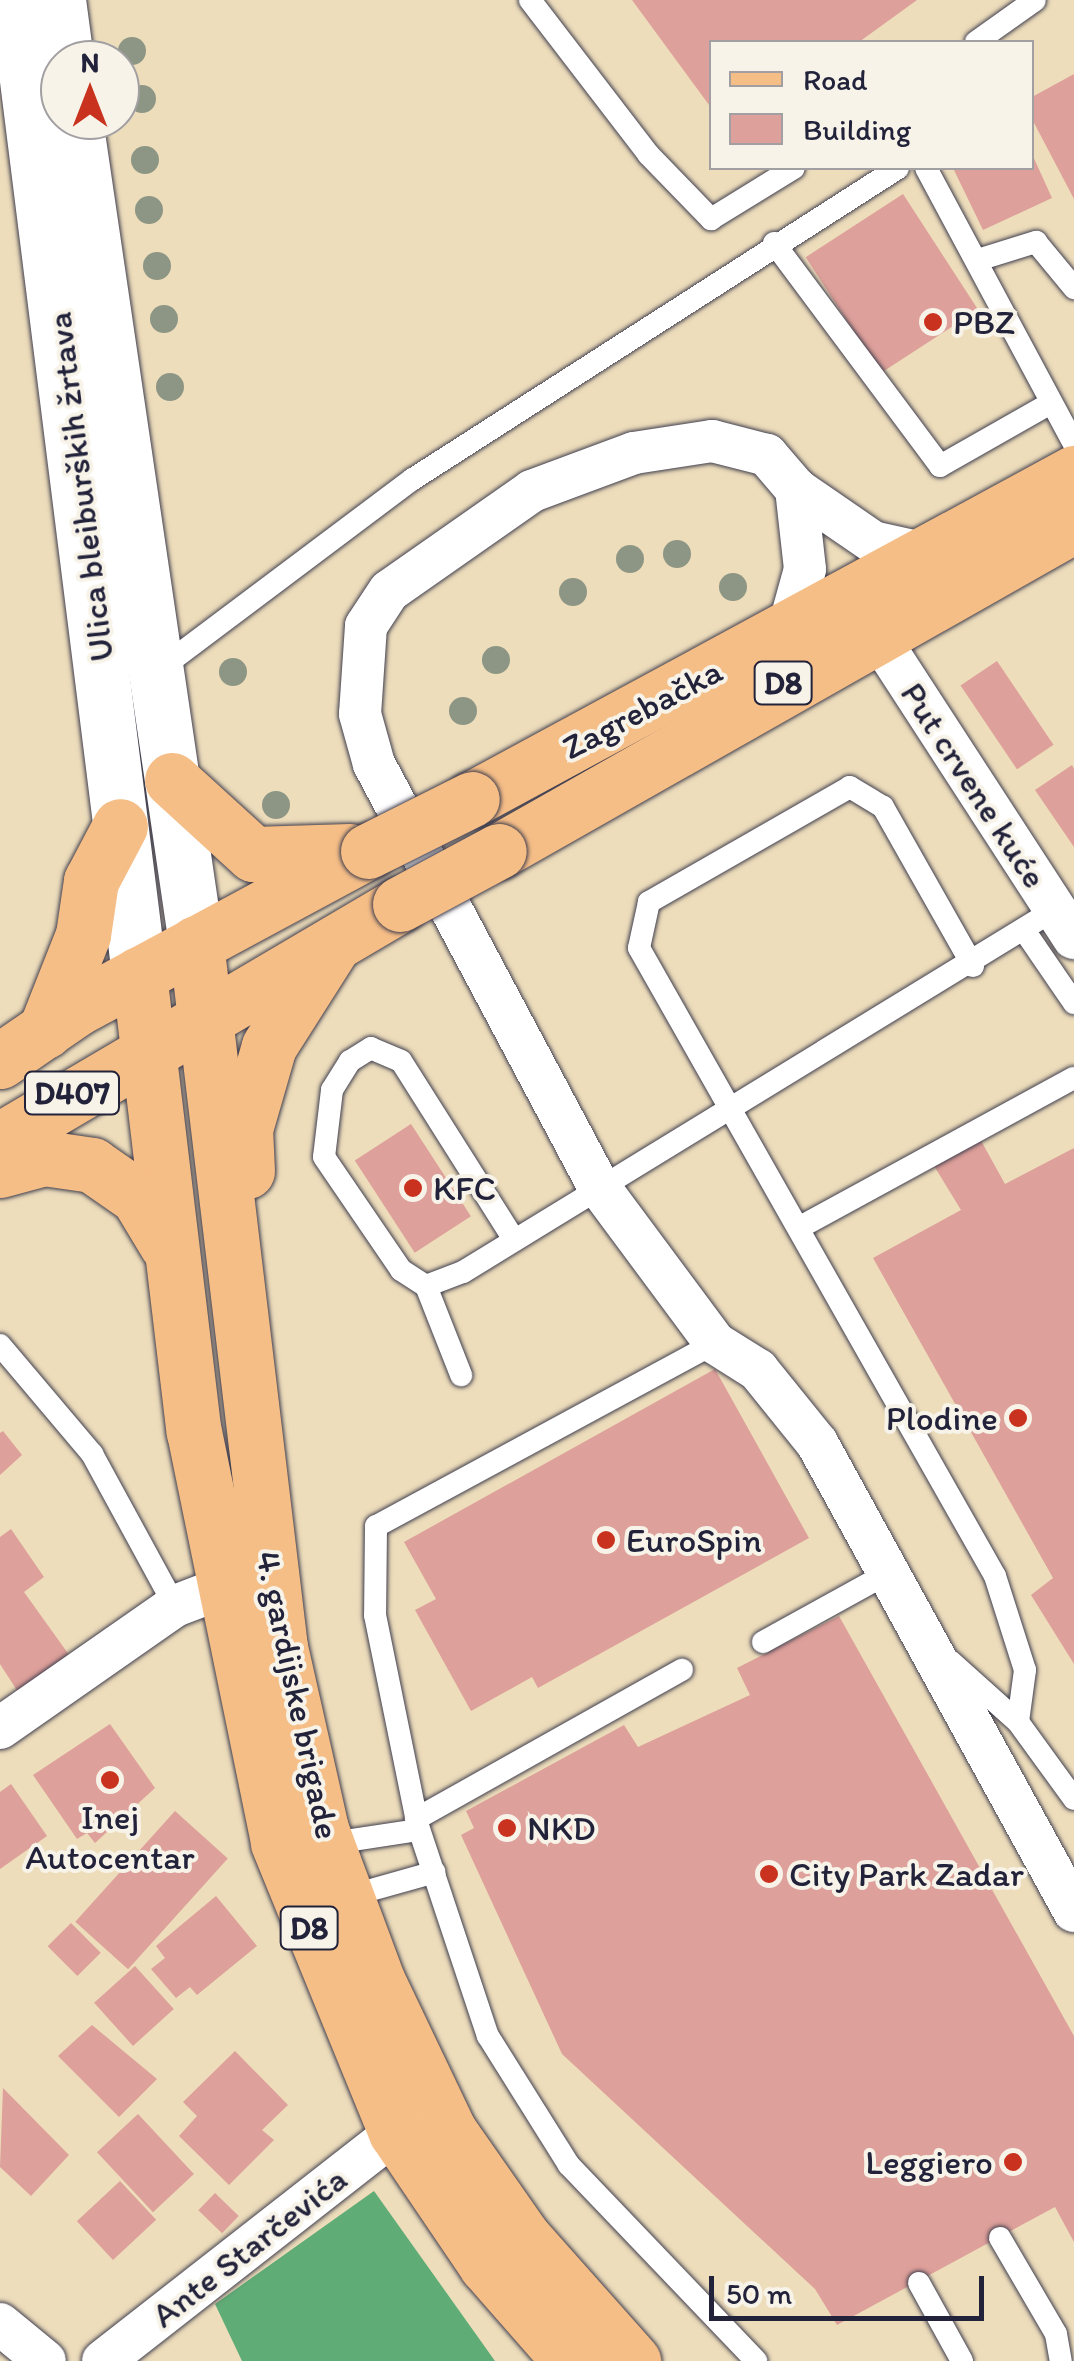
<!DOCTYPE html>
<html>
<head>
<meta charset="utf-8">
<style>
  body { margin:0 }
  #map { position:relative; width:1074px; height:2361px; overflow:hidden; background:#edddbb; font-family:Itim,sans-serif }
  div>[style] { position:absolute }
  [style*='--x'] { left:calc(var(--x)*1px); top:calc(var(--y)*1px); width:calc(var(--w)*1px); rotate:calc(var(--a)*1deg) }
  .forest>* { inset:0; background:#5fac77 }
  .building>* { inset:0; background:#dea09a; transform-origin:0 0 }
  .roads { filter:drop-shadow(0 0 2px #403e4e) drop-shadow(0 0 2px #403e4e) }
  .service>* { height:22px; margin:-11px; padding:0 11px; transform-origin:11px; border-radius:11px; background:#fff }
  .minor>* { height:42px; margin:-21px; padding:0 21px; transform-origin:21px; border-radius:21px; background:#fff }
  .tertiary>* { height:55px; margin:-27.5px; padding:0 27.5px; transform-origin:27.5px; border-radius:27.5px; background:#fff }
  .primary>* { height:55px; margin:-27.5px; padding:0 27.5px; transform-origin:27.5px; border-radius:27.5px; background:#f6be87 }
  .bridges { filter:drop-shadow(0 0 2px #403e4e) drop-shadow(0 0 2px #403e4e) }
  .primary-bridge>* { height:55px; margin:-27.5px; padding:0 27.5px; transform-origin:27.5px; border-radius:27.5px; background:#f6be87 }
  .trees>* { width:28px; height:28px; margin:-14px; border-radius:50%; background:#8d9684 }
  .dots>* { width:28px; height:28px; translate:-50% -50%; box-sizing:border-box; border:5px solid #f7f3e8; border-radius:50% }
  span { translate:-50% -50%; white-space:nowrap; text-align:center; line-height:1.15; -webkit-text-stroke:8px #f7f3e8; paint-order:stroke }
  .shield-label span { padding:2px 8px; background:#f7f3e8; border:2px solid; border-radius:8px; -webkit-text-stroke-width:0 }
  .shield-label { font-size:32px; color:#22223b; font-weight:700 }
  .poi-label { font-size:35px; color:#22223b }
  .left { translate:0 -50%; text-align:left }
  .right { translate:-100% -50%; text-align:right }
  .street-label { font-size:35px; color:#22223b }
  .legend { position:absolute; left:709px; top:40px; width:325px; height:130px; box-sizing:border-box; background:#f7f3e8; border:2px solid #a29fa3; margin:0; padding:12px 18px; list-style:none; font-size:30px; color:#22223b }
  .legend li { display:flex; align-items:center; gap:20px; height:50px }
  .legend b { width:50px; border:2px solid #a29fa3 }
  .north { position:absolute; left:40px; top:40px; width:100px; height:100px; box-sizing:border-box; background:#f7f3e8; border:2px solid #a29fa3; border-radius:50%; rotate:0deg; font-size:28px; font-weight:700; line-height:40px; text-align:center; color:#22223b }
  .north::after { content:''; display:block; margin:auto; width:35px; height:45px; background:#c8321e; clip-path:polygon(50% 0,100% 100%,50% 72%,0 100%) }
  .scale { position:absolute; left:709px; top:2276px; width:275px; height:45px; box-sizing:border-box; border:5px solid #22223b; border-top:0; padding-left:12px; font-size:30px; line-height:35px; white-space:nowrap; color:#22223b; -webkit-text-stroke:8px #f7f3e8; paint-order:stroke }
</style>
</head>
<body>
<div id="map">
  <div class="forest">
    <i style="clip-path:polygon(374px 2191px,495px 2361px,242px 2361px,215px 2304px)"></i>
  </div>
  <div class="building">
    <i style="clip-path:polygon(632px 0,917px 0,859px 42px,712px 42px,712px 109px)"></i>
    <i style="clip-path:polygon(1074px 74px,1074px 199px,1032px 119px,1032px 97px)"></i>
    <i style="clip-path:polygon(1032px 154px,1052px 198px,983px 230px,953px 168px,1032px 168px)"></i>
    <i style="left:903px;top:194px;width:138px;height:116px;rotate:57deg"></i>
    <i style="left:997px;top:661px;width:101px;height:44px;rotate:56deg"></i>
    <i style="clip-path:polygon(1072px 765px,1074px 769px,1074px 847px,1035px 790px)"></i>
    <i style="left:411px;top:1124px;width:110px;height:67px;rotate:57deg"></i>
    <i style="clip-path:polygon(974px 1128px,1005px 1184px,1074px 1148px,1074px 1664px,1031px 1595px,1053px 1578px,873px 1258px,961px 1210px,928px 1156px)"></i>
    <i style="clip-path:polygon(715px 1369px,809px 1538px,538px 1688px,532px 1677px,471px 1711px,415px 1610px,436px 1599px,404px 1542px)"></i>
    <i style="clip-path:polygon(3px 1431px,22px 1455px,0 1475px,0 1433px)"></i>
    <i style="clip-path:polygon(11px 1529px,44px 1577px,24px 1592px,72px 1659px,20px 1695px,0 1664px,0 1537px)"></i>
    <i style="clip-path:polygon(839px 1616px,1074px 2036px,1074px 2242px,1055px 2207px,837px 2325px,815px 2289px,562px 2054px,461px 1835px,474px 1828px,466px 1811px,624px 1725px,638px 1747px,750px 1695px,737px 1668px)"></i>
    <i style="clip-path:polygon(110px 1724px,155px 1788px,95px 1843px,87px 1833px,77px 1839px,33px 1775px)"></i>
    <i style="clip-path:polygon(11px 1784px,47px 1836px,0 1869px,0 1792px)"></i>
    <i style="left:175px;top:1811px;width:71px;height:149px;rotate:42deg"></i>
    <i style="clip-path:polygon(216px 1896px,257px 1946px,197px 1995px,190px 1987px,176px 1998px,151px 1969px,165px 1958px,156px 1946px)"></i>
    <i style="left:71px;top:1923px;width:42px;height:33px;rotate:45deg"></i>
    <i style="left:135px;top:1966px;width:58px;height:55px;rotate:48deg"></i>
    <i style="clip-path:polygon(92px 2025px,157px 2079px,119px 2117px,58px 2056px)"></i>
    <i style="clip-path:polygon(235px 2051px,288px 2105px,262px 2130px,274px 2140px,229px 2185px,179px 2136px,197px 2116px,183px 2102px)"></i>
    <i style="clip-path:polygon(3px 2088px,69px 2155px,31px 2196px,0 2167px)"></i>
    <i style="left:138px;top:2114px;width:82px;height:56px;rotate:47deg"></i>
    <i style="left:120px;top:2181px;width:53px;height:59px;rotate:47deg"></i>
    <i style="left:215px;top:2193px;width:33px;height:24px;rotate:44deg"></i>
  </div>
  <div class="roads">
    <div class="service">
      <i style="--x:530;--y:0;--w:194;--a:52.5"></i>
      <i style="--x:648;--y:154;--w:91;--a:45.9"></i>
      <i style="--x:711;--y:219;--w:97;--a:-31.6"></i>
      <i style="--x:976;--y:42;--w:72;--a:-35.4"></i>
      <i style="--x:926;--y:168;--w:313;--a:61.8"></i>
      <i style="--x:774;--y:243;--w:278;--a:53.3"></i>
      <i style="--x:940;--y:466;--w:128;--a:-29.6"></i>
      <i style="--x:981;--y:259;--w:58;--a:-17.2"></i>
      <i style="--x:1036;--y:242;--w:60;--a:50.4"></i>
      <i style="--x:161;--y:668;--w:315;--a:-36.9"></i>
      <i style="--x:413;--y:479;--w:576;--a:-32.67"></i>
      <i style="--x:1026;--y:933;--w:85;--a:55.6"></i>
      <i style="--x:973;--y:966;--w:183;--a:-119.5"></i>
      <i style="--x:883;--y:807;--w:39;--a:-149"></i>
      <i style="--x:850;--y:787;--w:232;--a:150.2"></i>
      <i style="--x:649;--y:902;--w:47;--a:102.3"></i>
      <i style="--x:639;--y:948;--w:722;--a:60.45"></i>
      <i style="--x:995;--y:1576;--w:99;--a:72.3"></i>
      <i style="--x:1025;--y:1670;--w:52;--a:97.7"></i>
      <i style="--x:1018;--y:1722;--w:95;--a:54"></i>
      <i style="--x:804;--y:1225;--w:307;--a:-28.6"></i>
      <i style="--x:513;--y:1238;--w:209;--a:-122.3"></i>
      <i style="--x:401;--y:1061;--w:33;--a:-157"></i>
      <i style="--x:371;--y:1048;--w:25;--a:148"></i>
      <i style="--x:350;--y:1061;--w:34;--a:122"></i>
      <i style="--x:332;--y:1090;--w:67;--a:96.8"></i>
      <i style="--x:324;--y:1157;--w:137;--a:55.7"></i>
      <i style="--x:401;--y:1270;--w:30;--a:33"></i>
      <i style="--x:426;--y:1286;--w:40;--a:-21"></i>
      <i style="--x:463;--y:1272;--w:693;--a:-31.49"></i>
      <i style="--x:426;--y:1286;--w:96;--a:68.5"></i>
      <i style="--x:715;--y:1343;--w:385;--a:151.6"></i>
      <i style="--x:376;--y:1526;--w:89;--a:90.6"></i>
      <i style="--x:375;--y:1615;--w:215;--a:78.5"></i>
      <i style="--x:418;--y:1826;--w:221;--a:71.6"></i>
      <i style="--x:488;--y:2036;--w:152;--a:57.9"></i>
      <i style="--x:569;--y:2165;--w:271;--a:46.3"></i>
      <i style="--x:0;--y:1345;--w:143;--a:49.8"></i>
      <i style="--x:92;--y:1454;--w:173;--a:61.4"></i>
      <i style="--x:763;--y:1642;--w:141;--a:-28.9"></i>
      <i style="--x:950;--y:1661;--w:91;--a:41.9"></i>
      <i style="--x:416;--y:1819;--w:305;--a:-29.3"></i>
      <i style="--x:326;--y:1844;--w:94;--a:-8.6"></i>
      <i style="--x:346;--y:1897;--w:92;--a:-15.7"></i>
      <i style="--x:1000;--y:2238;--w:111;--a:59.7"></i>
      <i style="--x:1056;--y:2334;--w:27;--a:80"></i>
      <i style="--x:919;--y:2283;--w:89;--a:61.1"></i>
    </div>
    <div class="minor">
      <i style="--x:931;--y:555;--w:59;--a:-167.4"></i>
      <i style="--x:873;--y:542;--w:93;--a:-145.5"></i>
      <i style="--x:796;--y:489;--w:45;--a:-130.5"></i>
      <i style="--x:767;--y:455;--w:57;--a:-165.7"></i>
      <i style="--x:712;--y:441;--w:79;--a:171.3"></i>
      <i style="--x:634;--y:453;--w:109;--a:159.6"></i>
      <i style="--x:532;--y:491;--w:174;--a:145"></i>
      <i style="--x:389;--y:591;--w:42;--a:123.3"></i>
      <i style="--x:366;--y:626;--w:88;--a:93.9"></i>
      <i style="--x:360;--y:714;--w:52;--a:74.4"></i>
      <i style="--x:374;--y:764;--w:476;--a:62"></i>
      <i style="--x:597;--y:1184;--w:198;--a:53.4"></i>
      <i style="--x:715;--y:1343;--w:51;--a:32.1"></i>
      <i style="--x:758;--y:1370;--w:94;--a:51.1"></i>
      <i style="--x:817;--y:1443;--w:534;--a:61.23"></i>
      <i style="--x:875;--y:632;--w:365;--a:57"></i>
      <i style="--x:787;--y:634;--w:67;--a:-74.5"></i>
      <i style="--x:805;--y:569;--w:81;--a:-96.4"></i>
      <i style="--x:0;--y:1728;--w:213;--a:-34.9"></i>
      <i style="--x:175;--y:1606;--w:50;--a:-21"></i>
      <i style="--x:0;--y:2324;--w:58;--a:39.4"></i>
      <i style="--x:103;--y:2361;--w:372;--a:-38"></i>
    </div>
    <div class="tertiary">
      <i style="--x:17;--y:0;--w:982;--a:82.86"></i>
      <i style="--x:58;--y:0;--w:61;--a:82.4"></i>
      <i style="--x:75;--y:120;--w:832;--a:81.64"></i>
    </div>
    <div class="primary">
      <i style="--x:172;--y:780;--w:110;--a:42.4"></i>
      <i style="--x:253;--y:854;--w:97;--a:-1.8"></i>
      <i style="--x:472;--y:799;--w:685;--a:-28.44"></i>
      <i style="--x:499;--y:851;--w:661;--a:-29.55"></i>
      <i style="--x:196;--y:943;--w:709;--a:83.2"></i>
      <i style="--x:280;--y:1647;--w:187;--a:77.3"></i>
      <i style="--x:321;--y:1829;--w:163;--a:69.6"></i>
      <i style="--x:378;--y:1982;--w:165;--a:64.5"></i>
      <i style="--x:449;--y:2131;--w:129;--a:55.1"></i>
      <i style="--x:523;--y:2237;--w:166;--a:48.4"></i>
      <i style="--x:139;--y:974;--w:461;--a:83.2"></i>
      <i style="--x:194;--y:1432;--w:419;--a:78.4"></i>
      <i style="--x:278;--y:1843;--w:312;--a:67.8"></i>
      <i style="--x:396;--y:2132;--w:161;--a:55.9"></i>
      <i style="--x:486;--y:2265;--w:128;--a:48.8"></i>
      <i style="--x:45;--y:1031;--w:103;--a:-68.4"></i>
      <i style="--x:83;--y:935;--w:55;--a:-81.6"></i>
      <i style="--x:91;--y:881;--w:62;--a:-62.2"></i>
      <i style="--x:0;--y:1061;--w:93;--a:-34.5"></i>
      <i style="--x:77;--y:1008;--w:331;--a:-28.3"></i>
      <i style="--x:0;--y:1140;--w:464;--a:-30.5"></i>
      <i style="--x:0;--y:1170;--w:46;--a:-15.3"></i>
      <i style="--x:44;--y:1158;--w:49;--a:8.3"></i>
      <i style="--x:92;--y:1165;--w:56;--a:34.8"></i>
      <i style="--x:138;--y:1197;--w:56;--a:58.9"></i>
      <i style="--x:247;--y:1171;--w:42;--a:-92.7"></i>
      <i style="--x:245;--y:1129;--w:86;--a:-73.9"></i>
      <i style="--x:269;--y:1046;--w:120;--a:-57.6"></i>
    </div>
  </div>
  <div class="bridges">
    <div class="primary-bridge">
      <i style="--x:368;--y:851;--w:116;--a:-26.6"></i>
      <i style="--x:400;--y:904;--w:112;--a:-28.2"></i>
    </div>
  </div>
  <div class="trees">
    <i style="left:132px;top:51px"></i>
    <i style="left:142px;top:99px"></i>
    <i style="left:145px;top:160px"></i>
    <i style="left:149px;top:210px"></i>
    <i style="left:157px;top:266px"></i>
    <i style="left:164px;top:319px"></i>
    <i style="left:170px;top:387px"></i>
    <i style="left:677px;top:554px"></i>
    <i style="left:630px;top:559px"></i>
    <i style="left:733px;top:587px"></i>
    <i style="left:573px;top:592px"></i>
    <i style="left:496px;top:660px"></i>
    <i style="left:233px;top:672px"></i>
    <i style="left:463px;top:711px"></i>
    <i style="left:276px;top:805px"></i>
  </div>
  <div class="dots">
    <i style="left:933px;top:322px;background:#c8321e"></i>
    <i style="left:413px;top:1188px;background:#c8321e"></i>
    <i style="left:1018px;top:1418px;background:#c8321e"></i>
    <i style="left:606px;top:1540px;background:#c8321e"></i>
    <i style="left:110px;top:1780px;background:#c8321e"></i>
    <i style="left:507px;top:1828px;background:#c8321e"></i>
    <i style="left:769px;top:1874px;background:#c8321e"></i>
    <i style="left:1013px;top:2162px;background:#c8321e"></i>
  </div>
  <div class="shield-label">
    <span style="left:783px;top:683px">D8</span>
    <span style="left:72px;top:1093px">D407</span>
    <span style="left:309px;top:1928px">D8</span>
  </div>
  <div class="poi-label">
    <span class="left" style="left:953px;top:322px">PBZ</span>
    <span class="left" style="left:433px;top:1188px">KFC</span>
    <span class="right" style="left:998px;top:1418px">Plodine</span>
    <span class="left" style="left:626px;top:1540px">EuroSpin</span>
    <span style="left:110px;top:1837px">Inej<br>Autocentar</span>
    <span class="left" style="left:527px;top:1828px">NKD</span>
    <span class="left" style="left:789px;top:1874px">City Park Zadar</span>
    <span class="right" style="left:993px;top:2162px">Leggiero</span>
  </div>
  <div class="street-label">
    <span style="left:80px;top:487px;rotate:-97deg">Ulica bleiburških žrtava</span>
    <span style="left:642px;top:709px;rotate:-28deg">Zagrebačka</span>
    <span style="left:974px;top:785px;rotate:57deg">Put crvene kuće</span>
    <span style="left:298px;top:1695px;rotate:78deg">4. gardijske brigade</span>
    <span style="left:249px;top:2247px;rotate:-38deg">Ante Starčevića</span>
  </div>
  <ul class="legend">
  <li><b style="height:12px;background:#f6be87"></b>Road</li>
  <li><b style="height:28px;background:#dea09a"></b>Building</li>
  </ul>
  <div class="north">N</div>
  <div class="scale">50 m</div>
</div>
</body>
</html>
